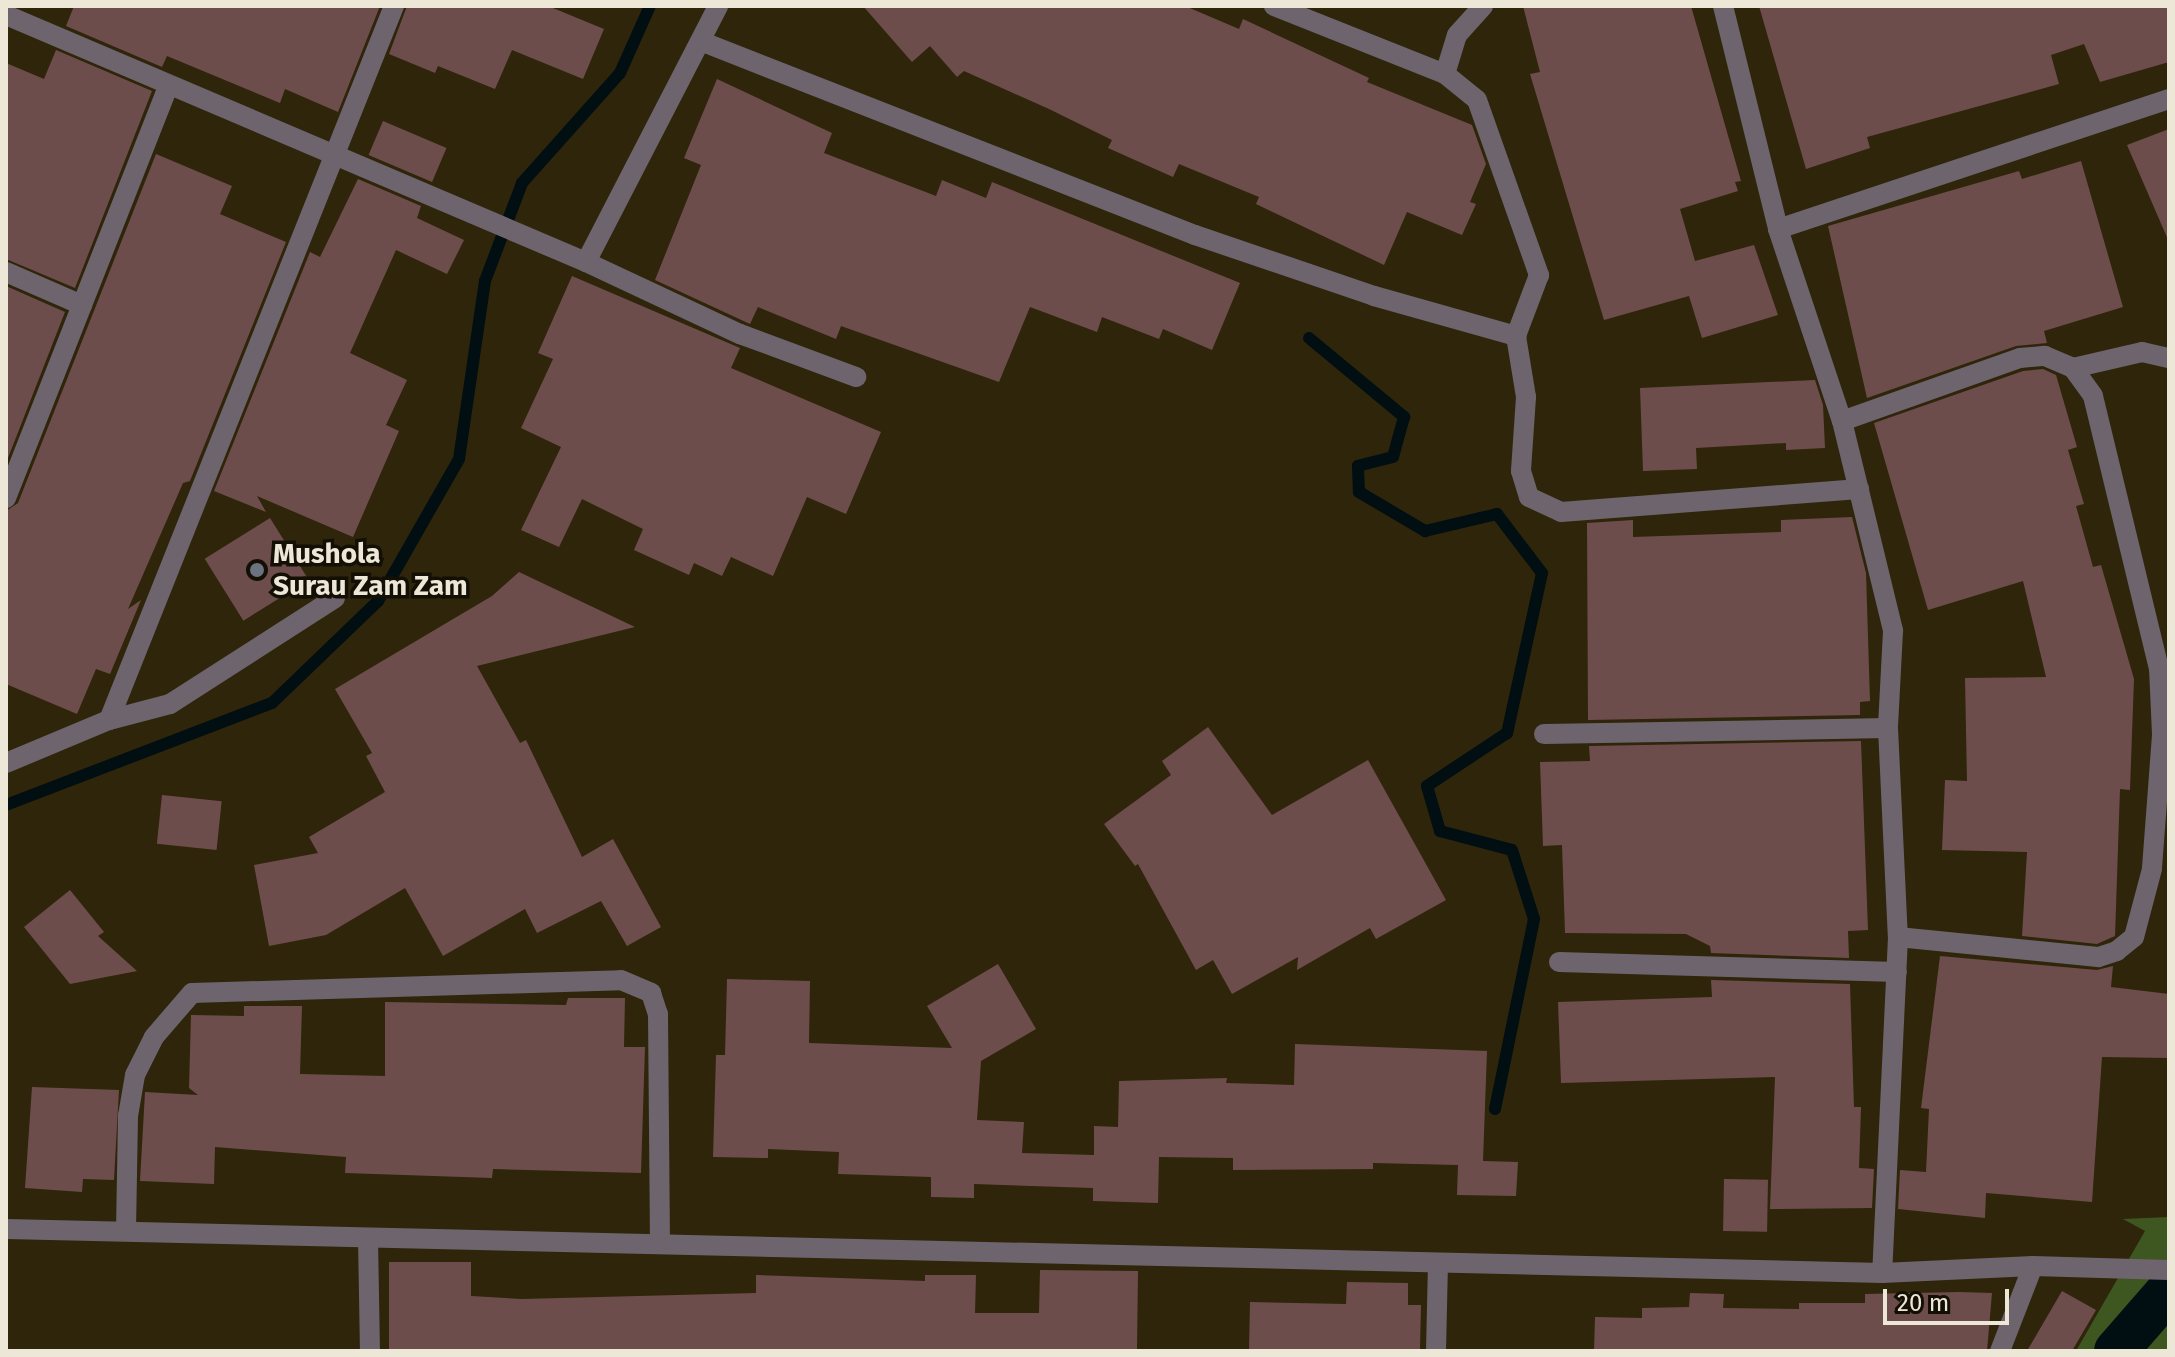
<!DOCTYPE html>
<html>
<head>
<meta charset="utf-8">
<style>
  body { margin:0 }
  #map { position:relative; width:2175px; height:1357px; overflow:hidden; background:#2f250a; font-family:"Fira Sans",sans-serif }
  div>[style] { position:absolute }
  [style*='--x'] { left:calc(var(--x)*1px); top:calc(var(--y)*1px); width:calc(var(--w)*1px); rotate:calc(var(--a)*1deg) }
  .green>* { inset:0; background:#3e5721 }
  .stream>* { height:12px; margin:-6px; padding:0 6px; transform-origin:6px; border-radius:6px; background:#010f12 }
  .canal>* { height:44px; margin:-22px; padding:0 22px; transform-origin:22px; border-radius:22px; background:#010f12 }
  .building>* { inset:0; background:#6d4d4b; transform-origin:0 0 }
  .minor>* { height:20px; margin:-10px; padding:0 10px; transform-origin:10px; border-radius:10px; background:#6e646d }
  .dots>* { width:22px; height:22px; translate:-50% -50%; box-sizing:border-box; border:4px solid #130f05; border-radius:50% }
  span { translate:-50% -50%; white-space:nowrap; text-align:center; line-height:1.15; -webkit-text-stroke:7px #130f05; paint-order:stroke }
  .poi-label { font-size:28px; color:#ede7d7; font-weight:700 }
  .left { translate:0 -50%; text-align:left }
  .frame { position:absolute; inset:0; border:8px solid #ede7d7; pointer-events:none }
  .scale { position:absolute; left:1883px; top:1289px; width:126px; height:36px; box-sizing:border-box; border:4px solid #ede7d7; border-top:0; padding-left:10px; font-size:24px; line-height:28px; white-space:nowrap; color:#ede7d7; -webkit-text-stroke:6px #130f05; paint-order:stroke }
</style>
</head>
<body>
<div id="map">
  <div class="green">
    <i style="clip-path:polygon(2169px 1217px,2169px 1351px,2076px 1351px,2145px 1231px,2123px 1219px)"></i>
  </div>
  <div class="stream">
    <i style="--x:1309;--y:338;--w:124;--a:39.7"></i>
    <i style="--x:1404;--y:417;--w:41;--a:105.4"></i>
    <i style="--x:1393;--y:457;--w:36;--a:166"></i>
    <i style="--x:1358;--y:466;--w:26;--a:88"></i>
    <i style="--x:1359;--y:492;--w:77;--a:30.6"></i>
    <i style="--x:1425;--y:531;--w:74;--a:-13.3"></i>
    <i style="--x:1497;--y:514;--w:74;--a:52.7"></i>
    <i style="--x:1542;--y:573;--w:164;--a:102.3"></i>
    <i style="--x:1507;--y:733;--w:96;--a:146.5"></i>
    <i style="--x:1427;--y:786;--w:47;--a:73.9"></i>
    <i style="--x:1440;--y:831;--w:74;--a:14.8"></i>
    <i style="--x:1512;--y:850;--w:72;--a:72.3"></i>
    <i style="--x:1534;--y:919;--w:194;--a:101.6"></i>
    <i style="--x:6;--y:805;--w:285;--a:-21"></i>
    <i style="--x:272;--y:703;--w:147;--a:-43.9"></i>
    <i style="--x:378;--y:601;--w:163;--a:-60.3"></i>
    <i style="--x:459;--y:459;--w:180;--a:-81.7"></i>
    <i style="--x:485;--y:281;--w:105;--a:-69.3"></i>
    <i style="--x:522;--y:183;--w:147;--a:-48.3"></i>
    <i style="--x:620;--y:73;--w:73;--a:-65.9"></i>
  </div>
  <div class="canal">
    <i style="--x:2116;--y:1351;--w:81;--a:-49"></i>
  </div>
  <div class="building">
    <i style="clip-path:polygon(74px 6px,380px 6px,338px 112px,285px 89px,280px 103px,167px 56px,162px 67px,66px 26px)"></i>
    <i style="clip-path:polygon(407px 6px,548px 6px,604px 29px,583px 79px,512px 50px,495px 89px,438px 66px,435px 73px,389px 54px)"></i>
    <i style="clip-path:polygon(863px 6px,1185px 6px,1239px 29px,1243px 19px,1369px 78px,1367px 82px,1472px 125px,1486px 164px,1470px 202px,1476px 204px,1462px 235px,1407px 212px,1384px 265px,1256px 204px,1259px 197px,1179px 164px,1173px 177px,1108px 148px,1112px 140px,1049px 109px,964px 71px,957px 77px,930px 46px,912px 62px)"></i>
    <i style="clip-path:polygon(1523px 6px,1691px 6px,1741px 181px,1735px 182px,1738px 191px,1680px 209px,1695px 261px,1754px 245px,1778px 315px,1702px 338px,1689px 296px,1604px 320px,1530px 74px,1540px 72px)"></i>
    <i style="clip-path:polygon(1759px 6px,2169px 6px,2169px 62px,2100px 82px,2084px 44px,2051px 55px,2059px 84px,1867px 137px,1870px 148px,1806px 169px)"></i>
    <i style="clip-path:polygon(56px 50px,152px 91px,75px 288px,6px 259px,6px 63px,44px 79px)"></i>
    <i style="clip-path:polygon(717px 79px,832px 133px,824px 153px,936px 196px,942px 180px,986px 198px,992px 182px,1240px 283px,1212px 350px,1163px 329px,1159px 339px,1102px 317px,1097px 332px,1030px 307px,999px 382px,841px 326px,836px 339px,758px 307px,750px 324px,655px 280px,701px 165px,684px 158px)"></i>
    <i style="left:383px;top:121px;width:69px;height:37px;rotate:23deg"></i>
    <i style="clip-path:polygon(2169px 129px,2169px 242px,2127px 145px)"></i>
    <i style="clip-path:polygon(156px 154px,232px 186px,220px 214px,286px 242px,190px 481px,183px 483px,128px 609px,141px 600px,110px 674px,96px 669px,77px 714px,6px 684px,6px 511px,18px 503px)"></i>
    <i style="clip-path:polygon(2081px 161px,2123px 307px,2044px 331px,2047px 343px,2016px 346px,1867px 398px,1828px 226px,2019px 171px,2022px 179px)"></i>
    <i style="clip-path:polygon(358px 179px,421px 206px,417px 218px,464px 240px,447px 274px,396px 250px,350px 353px,407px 380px,386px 425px,399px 431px,353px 537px,257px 496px,266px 512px,214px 491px,310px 252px,320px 257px)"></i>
    <i style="clip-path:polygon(572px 276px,740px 348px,731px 368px,881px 432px,846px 514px,807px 497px,773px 576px,731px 557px,722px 576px,694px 563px,689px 575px,634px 550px,643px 529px,582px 499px,559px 547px,521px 530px,561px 447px,521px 428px,553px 359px,538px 353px)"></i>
    <i style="clip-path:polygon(6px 286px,65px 312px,6px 463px)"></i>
    <i style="clip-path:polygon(2043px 369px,2056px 375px,2077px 447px,2068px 450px,2084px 504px,2076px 506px,2093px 567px,2101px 565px,2134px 679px,2130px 790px,2120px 789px,2115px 936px,2097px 944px,2022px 936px,2027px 852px,1942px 850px,1945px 780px,1967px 781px,1965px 678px,2046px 677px,2023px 581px,1928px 610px,1874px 423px,2023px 371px)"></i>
    <i style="clip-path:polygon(1815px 380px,1823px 405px,1825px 448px,1786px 450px,1786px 443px,1696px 448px,1697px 469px,1643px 471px,1640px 388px)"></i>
    <i style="clip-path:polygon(1852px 517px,1866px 573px,1870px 701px,1860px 702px,1860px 715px,1588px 720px,1587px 523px,1633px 520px,1633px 537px,1781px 532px,1781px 520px)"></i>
    <i style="left:270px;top:518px;width:73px;height:77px;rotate:58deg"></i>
    <i style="clip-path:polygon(519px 572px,635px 627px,477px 666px,520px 743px,526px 740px,582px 857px,613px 839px,661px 927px,627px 946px,601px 901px,537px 933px,525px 909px,443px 956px,405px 888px,326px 935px,269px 946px,254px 865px,318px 853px,309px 837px,385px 792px,366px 756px,372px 753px,335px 689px,492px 596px)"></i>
    <i style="clip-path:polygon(1208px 727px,1272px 815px,1368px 760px,1446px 900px,1376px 939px,1370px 928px,1297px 970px,1298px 957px,1232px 994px,1213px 960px,1196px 970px,1138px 864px,1135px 866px,1104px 824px,1171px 775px,1162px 761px)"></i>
    <i style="clip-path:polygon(1861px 741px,1868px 930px,1848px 931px,1849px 958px,1711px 953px,1710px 946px,1686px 934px,1565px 933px,1562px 845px,1543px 846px,1540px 762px,1590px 761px,1589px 746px)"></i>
    <i style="left:162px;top:795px;width:60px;height:49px;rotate:6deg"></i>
    <i style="clip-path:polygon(70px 890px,104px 932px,98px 936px,137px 971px,70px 984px,24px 927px)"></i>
    <i style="clip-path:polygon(1940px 956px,2097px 970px,2113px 966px,2111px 987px,2169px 994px,2169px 1058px,2102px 1057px,2092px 1202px,1986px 1193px,1985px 1218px,1898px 1209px,1900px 1170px,1926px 1172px,1929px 1109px,1921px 1108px)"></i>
    <i style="clip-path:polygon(998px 964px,1036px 1029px,981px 1061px,977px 1120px,1024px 1122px,1022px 1153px,1094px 1155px,1094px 1126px,1118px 1127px,1119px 1081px,1227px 1078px,1226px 1083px,1294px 1085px,1295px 1044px,1487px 1051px,1483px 1161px,1518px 1162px,1516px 1196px,1457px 1195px,1458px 1165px,1373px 1163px,1373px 1169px,1233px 1170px,1233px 1158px,1159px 1157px,1158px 1203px,1093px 1201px,1093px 1188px,974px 1184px,974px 1198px,931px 1197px,931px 1177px,838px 1174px,839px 1152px,768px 1149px,768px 1158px,713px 1157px,716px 1055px,725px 1055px,727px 979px,810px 981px,809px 1043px,952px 1048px,927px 1006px)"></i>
    <i style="clip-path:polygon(1711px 980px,1850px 984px,1854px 1107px,1861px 1107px,1859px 1168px,1874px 1169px,1872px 1208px,1770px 1209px,1775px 1077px,1561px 1083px,1558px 1002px,1712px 997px)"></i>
    <i style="clip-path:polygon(568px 998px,625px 998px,624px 1047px,645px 1047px,641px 1173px,493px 1169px,492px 1178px,345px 1173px,346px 1157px,215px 1147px,214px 1184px,140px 1181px,145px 1092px,198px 1095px,189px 1088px,191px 1015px,244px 1016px,244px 1006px,302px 1006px,300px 1074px,385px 1076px,385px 1002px,566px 1005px)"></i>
    <i style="clip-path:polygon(32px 1087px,119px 1090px,114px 1180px,83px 1179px,82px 1192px,25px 1188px)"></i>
    <i style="left:1724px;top:1179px;width:44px;height:52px;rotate:1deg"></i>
    <i style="clip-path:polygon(389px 1262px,471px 1262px,471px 1296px,522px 1299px,756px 1293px,756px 1275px,925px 1281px,925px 1275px,976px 1275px,975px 1313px,1039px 1313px,1040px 1270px,1138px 1271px,1137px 1349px,389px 1351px)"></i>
    <i style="clip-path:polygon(1347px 1282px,1408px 1283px,1408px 1305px,1421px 1305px,1420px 1349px,1249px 1351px,1250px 1302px,1346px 1304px)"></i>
    <i style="clip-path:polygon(2062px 1291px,2096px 1310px,2072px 1351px,2027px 1351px)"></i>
    <i style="clip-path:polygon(1959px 1292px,1992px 1293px,1987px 1351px,1594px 1351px,1595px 1317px,1642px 1318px,1642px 1308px,1689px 1307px,1690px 1293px,1724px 1294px,1723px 1308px,1799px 1309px,1799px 1303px,1865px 1303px,1865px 1294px)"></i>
  </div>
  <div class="minor">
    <i style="--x:1274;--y:6;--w:184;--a:21.7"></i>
    <i style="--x:1445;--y:74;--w:41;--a:39.1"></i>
    <i style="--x:1477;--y:100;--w:186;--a:70.5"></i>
    <i style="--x:1539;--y:275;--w:65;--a:110.7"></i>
    <i style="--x:1516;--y:336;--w:62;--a:80.7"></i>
    <i style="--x:1526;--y:397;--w:74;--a:93.9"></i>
    <i style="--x:1521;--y:471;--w:27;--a:73"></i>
    <i style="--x:1529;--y:497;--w:35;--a:25"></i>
    <i style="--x:1561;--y:512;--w:299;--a:-4.4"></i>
    <i style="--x:1723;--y:6;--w:230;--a:76.1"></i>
    <i style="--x:1778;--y:229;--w:202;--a:71.6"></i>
    <i style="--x:1842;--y:421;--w:216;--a:76.3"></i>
    <i style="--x:1893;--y:631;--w:97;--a:93"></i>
    <i style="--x:1888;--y:728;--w:209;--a:87.3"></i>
    <i style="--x:1898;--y:937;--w:336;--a:92.7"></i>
    <i style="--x:6;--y:15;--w:630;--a:23.07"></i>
    <i style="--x:586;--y:262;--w:170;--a:25.1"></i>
    <i style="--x:740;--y:334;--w:124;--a:20.3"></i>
    <i style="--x:703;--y:42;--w:529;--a:21.42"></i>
    <i style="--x:1195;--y:235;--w:189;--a:18.8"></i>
    <i style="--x:1374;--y:296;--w:148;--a:15.7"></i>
    <i style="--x:1445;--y:74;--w:41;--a:-72.9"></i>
    <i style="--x:1457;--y:35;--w:39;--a:-48"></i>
    <i style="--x:1778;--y:229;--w:412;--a:-18.4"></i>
    <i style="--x:586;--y:262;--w:288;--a:-62.7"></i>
    <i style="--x:6;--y:272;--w:83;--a:23.5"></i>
    <i style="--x:2073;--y:368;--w:71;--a:-13.1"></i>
    <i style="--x:2142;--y:352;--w:28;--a:13"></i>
    <i style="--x:1842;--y:421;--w:189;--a:-19.5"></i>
    <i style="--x:2020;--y:358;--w:25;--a:-5"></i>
    <i style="--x:2045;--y:356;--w:30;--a:23"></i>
    <i style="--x:2073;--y:368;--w:34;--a:54"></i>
    <i style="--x:2093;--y:396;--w:280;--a:76.4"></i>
    <i style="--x:2159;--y:668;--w:67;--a:87.4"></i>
    <i style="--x:2162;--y:735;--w:134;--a:94.3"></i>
    <i style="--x:2152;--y:869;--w:70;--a:104.8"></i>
    <i style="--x:2134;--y:937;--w:22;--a:141"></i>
    <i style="--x:2117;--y:951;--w:20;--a:162"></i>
    <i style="--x:2098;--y:957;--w:201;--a:-174.3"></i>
    <i style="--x:6;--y:498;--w:444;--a:-68.5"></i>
    <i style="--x:109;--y:720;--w:769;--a:-68.24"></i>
    <i style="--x:1544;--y:734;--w:344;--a:-1"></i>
    <i style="--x:6;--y:763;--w:112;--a:-22.7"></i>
    <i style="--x:109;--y:720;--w:63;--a:-14.7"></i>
    <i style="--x:170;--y:704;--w:196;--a:-32.7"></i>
    <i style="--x:1559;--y:962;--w:338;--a:1.7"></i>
    <i style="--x:6;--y:1229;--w:1877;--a:1.34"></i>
    <i style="--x:1882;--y:1273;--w:151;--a:-2.7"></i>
    <i style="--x:2033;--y:1266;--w:136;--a:1.7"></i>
    <i style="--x:126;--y:1231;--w:115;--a:-89"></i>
    <i style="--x:128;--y:1116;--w:42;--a:-80.3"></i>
    <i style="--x:135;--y:1075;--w:42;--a:-63.4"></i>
    <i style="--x:154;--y:1037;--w:58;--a:-49.2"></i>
    <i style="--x:192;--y:993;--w:429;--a:-1.7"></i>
    <i style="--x:621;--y:980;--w:33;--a:23"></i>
    <i style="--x:651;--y:993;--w:22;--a:72"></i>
    <i style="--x:658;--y:1014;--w:227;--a:89.5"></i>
    <i style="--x:368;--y:1238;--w:113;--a:89"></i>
    <i style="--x:1436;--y:1351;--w:86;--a:-88.7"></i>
    <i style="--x:2000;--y:1351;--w:91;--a:-68.8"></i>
  </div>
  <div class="dots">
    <i style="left:257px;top:570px;background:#6b7280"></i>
  </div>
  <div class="poi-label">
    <span class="left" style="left:273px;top:570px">Mushola<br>Surau Zam Zam</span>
  </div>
  <div class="frame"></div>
  <div class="scale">20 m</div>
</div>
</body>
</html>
